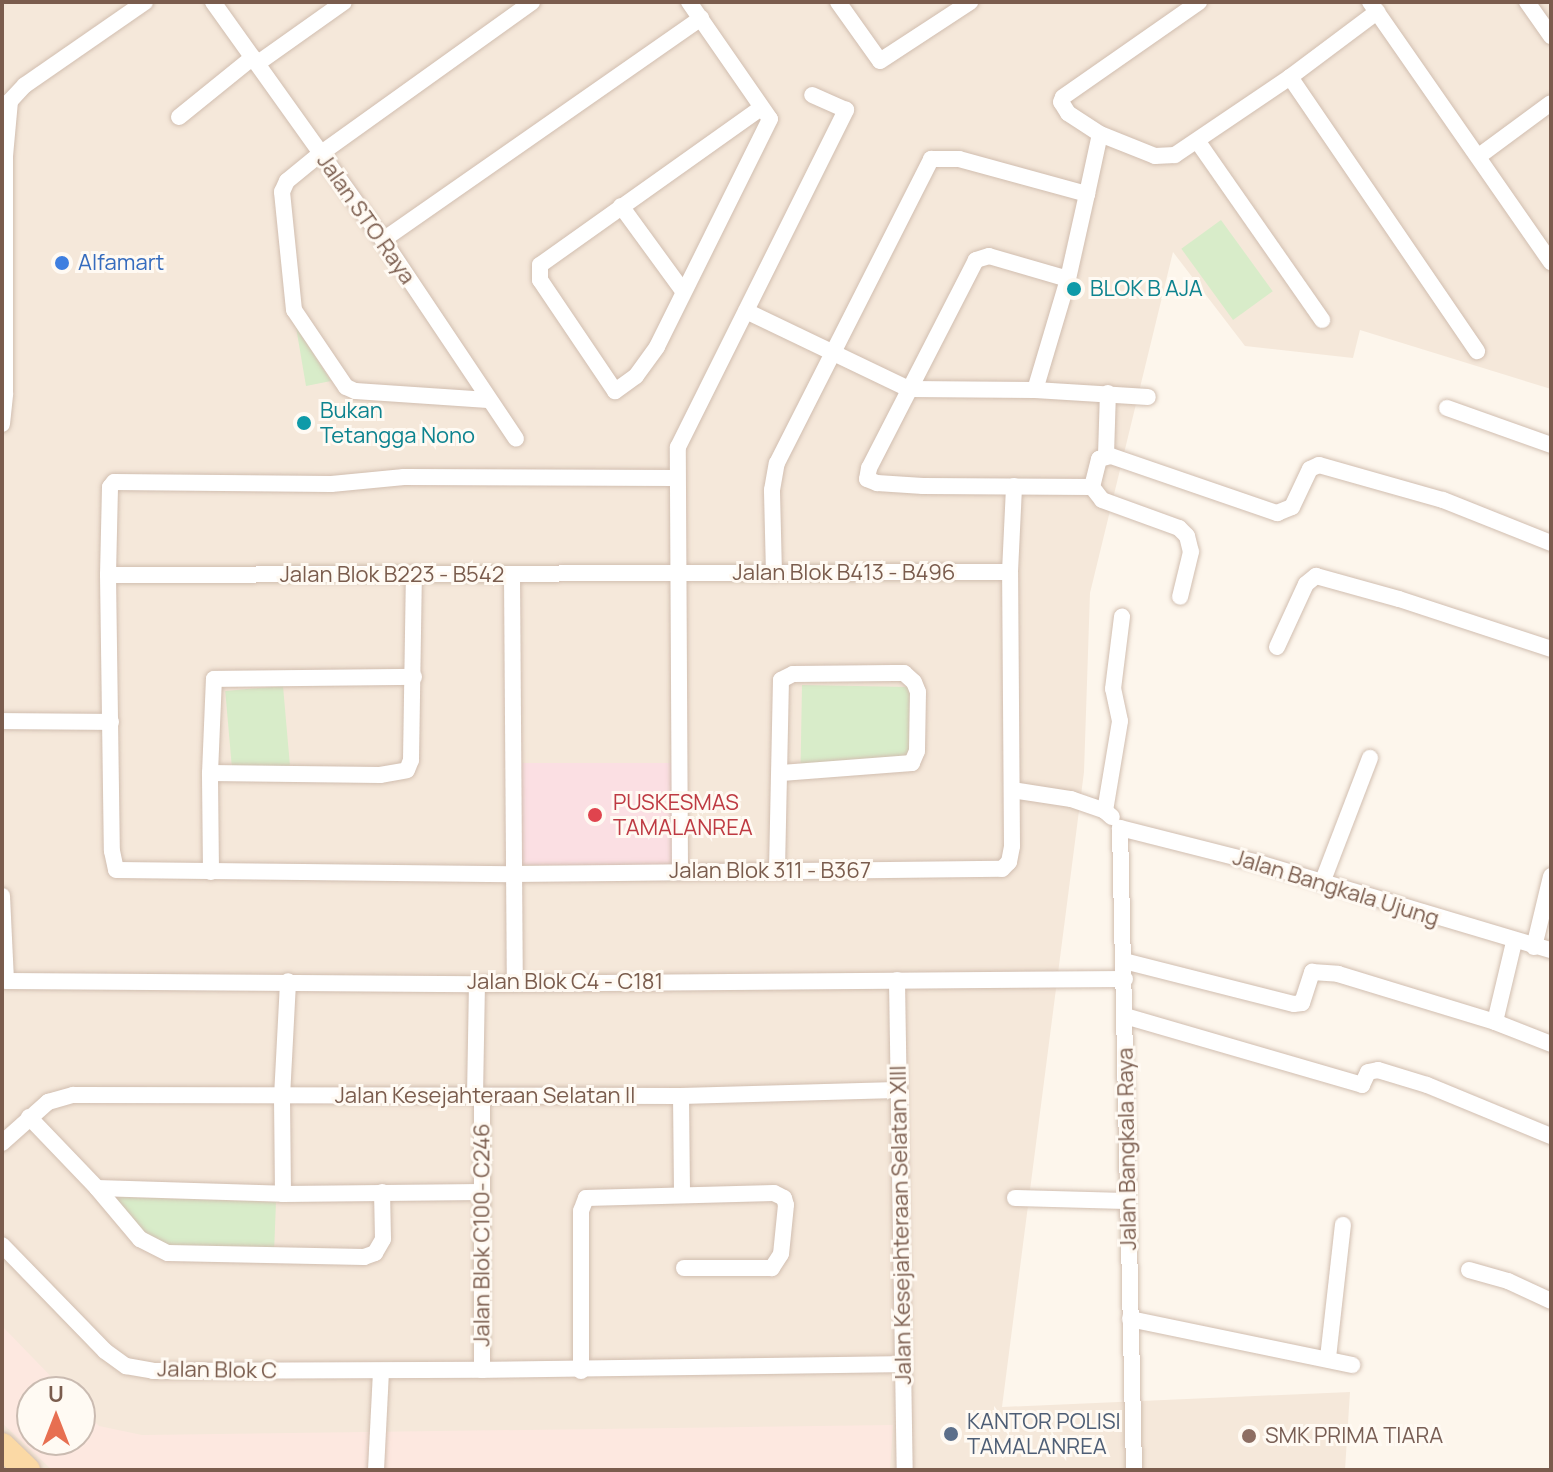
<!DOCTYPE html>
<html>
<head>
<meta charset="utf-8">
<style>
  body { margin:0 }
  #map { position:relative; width:1553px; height:1472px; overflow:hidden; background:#fdf6ec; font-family:Manrope,sans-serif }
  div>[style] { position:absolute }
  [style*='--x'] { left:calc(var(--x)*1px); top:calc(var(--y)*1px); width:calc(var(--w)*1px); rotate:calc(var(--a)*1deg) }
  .residential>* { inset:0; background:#f5e8da }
  .commercial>* { inset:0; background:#fde8e0 }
  .medical>* { inset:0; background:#fbdfe3; transform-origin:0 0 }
  .green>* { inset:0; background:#d8ecc9; transform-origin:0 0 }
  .roads { filter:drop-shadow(0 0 2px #d1beb0) drop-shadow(0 0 2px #d1beb0) }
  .minor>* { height:16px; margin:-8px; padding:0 8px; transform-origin:8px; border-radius:8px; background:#fff }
  .primary>* { height:26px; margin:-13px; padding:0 13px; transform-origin:13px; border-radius:13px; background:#fbd9a5 }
  .dots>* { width:22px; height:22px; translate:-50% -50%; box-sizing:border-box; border:4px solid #fffaf3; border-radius:50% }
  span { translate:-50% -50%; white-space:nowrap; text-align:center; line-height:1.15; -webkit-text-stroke:6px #fffaf3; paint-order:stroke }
  .street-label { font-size:22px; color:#7a5c4d }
  .shop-label { font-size:22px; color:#366cbe }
  .left { translate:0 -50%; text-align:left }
  .culture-label { font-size:22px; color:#0d838f }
  .health-label { font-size:22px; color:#be3a42 }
  .service-label { font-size:22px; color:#4e5e75 }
  .education-label { font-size:22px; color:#785e54 }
  .frame { position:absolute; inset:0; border:4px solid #7a5c4d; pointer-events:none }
  .north { position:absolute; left:16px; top:1376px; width:80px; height:80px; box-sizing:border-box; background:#fffaf3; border:2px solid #cabbb1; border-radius:50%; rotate:0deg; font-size:22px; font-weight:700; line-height:32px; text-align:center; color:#7a5c4d }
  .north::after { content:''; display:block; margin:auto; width:28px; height:36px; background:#e76f51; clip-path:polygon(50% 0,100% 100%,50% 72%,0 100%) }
</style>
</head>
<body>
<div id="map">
  <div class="residential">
    <i style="clip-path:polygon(evenodd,2px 2px,1551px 2px,1551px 389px,1360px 330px,1353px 358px,1245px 346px,1173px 252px,1090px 593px,1084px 772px,1002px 1407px,1350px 1392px,1345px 1470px,2px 1470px,2px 2px,32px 1392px,80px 1392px,80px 1440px,32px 1440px,32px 1392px)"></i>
  </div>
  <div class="commercial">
    <i style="clip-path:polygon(2px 1326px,66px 1392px,32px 1392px,32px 1440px,80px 1440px,80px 1406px,99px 1426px,142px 1435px,893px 1425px,890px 1470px,52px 1470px,2px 1423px)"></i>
  </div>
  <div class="medical">
    <i style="left:675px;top:763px;width:102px;height:159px;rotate:90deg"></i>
  </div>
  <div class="green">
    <i style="left:1221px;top:220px;width:88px;height:49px;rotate:54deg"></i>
    <i style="clip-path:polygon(296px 327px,331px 381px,306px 386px)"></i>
    <i style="left:802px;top:685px;width:108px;height:79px;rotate:1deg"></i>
    <i style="left:283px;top:686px;width:81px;height:58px;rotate:85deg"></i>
    <i style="clip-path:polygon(119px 1197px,276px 1202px,274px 1253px,183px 1251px,143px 1236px,111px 1198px)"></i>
  </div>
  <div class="roads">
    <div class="minor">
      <i style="--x:213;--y:2;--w:292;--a:54.5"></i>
      <i style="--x:383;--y:240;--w:239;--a:56.2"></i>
      <i style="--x:689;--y:2;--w:142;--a:55.3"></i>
      <i style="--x:770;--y:119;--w:254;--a:116.4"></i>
      <i style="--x:657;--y:347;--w:36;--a:126"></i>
      <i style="--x:636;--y:376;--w:26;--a:144"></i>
      <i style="--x:615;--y:391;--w:134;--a:-124"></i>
      <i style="--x:540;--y:280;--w:15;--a:-90"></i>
      <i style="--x:540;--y:265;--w:271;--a:-35.4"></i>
      <i style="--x:838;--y:2;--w:72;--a:54.6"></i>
      <i style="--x:880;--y:61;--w:108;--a:-33.2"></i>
      <i style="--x:1370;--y:2;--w:317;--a:55.2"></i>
      <i style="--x:1527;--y:2;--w:42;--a:54.8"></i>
      <i style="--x:258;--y:63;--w:105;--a:-35.3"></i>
      <i style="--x:1290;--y:77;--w:332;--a:55.7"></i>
      <i style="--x:179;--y:117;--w:95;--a:-39"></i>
      <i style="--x:1100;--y:134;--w:38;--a:-147"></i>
      <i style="--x:1068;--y:113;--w:13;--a:-122"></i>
      <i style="--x:1061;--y:102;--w:5;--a:-68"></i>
      <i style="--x:1063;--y:97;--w:166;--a:-34.9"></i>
      <i style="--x:1198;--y:142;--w:217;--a:55.1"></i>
      <i style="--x:1479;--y:156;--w:89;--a:-36.4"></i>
      <i style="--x:621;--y:206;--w:105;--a:53.9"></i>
      <i style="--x:383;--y:240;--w:388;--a:-34.9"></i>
      <i style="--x:1068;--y:279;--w:82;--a:-163.8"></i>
      <i style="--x:989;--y:256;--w:14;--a:163"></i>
      <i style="--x:976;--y:260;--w:234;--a:117.2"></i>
      <i style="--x:869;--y:468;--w:11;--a:100"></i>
      <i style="--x:867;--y:479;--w:11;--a:22"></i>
      <i style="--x:877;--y:483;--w:46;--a:3.7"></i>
      <i style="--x:923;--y:486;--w:169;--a:0.3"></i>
      <i style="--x:1092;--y:487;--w:16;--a:52"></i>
      <i style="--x:1102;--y:500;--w:82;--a:20"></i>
      <i style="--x:1179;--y:528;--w:11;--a:45"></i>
      <i style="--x:1187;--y:536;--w:16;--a:76"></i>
      <i style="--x:1191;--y:552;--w:46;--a:103.7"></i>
      <i style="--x:746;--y:311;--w:181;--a:25.6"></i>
      <i style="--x:909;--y:389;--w:126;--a:0.5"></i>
      <i style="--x:1035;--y:390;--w:116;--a:-73.4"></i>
      <i style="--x:1068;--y:279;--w:87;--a:-77.4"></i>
      <i style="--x:1035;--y:390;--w:113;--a:3.5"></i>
      <i style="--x:488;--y:400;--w:133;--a:-176.1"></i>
      <i style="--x:355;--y:391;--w:10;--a:-156"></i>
      <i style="--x:346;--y:387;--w:93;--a:-124"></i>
      <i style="--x:294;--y:310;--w:119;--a:-95.8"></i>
      <i style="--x:282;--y:192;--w:12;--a:-66"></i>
      <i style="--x:287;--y:181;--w:43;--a:-39.3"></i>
      <i style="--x:320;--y:154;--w:261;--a:-35.6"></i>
      <i style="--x:1447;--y:408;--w:110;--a:19.6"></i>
      <i style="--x:2;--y:424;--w:31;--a:-84"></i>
      <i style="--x:5;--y:393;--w:237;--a:-90"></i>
      <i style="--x:5;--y:156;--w:55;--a:-84.8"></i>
      <i style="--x:10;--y:101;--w:22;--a:-47"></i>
      <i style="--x:25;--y:85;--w:146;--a:-34.7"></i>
      <i style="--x:1106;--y:455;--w:62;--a:-88.2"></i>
      <i style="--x:676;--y:478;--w:272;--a:-179.8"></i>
      <i style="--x:404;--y:477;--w:73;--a:174.5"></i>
      <i style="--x:331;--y:484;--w:217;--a:-179.5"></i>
      <i style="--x:114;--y:482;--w:6;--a:129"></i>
      <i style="--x:110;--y:487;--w:88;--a:91.3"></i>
      <i style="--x:108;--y:575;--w:276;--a:89.2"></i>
      <i style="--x:112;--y:851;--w:19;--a:78"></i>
      <i style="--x:116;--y:870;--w:396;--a:0.6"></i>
      <i style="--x:512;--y:874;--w:490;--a:-0.6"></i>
      <i style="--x:1002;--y:869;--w:10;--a:-45"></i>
      <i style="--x:1009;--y:862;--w:16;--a:-79"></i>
      <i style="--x:1012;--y:846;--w:274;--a:-90.4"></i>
      <i style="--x:1010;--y:572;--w:86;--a:-87.3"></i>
      <i style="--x:1092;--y:487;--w:29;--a:-76"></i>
      <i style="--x:1099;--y:459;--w:12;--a:-14"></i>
      <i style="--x:1111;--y:456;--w:176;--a:19"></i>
      <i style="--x:1277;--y:513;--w:16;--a:-22"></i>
      <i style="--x:1292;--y:507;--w:42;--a:-64.7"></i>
      <i style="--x:1310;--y:469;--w:10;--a:-24"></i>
      <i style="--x:1319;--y:465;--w:129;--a:15.8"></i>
      <i style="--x:1443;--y:500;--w:116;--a:21.7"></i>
      <i style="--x:774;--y:574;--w:84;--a:-91.4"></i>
      <i style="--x:772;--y:490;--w:27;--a:-80"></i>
      <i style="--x:777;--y:463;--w:341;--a:-63.1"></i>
      <i style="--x:931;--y:159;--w:28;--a:0"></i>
      <i style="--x:959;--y:159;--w:133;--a:15.3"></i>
      <i style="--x:1087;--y:194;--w:61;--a:-77.8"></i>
      <i style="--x:1100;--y:134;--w:59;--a:21.8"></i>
      <i style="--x:1155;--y:156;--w:20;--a:-3"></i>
      <i style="--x:1175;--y:155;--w:139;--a:-34.1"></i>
      <i style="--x:1290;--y:77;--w:109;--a:-36.8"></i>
      <i style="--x:108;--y:575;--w:902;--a:-0.19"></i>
      <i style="--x:512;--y:576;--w:406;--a:89.6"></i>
      <i style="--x:1277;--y:647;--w:69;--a:-65.3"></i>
      <i style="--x:1306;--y:584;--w:13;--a:-39"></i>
      <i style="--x:1316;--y:576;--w:86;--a:15.5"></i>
      <i style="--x:1399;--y:599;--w:160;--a:18.2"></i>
      <i style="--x:2;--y:721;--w:109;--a:0.5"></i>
      <i style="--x:210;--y:773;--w:170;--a:0.7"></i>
      <i style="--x:380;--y:775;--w:27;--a:-10"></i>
      <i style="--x:407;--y:770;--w:11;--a:-68"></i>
      <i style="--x:411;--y:760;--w:187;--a:-89.1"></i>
      <i style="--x:1012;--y:790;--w:60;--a:8.7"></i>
      <i style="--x:1071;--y:799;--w:36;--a:19"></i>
      <i style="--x:1105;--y:811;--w:9;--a:41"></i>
      <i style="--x:1105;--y:811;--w:91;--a:-80.5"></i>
      <i style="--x:1120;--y:721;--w:33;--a:-102"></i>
      <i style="--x:1113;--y:689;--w:73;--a:-82.9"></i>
      <i style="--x:1120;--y:828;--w:642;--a:88.75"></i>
      <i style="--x:1120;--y:828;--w:146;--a:14.2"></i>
      <i style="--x:1262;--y:864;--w:302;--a:16.6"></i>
      <i style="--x:777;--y:870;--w:190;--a:-88.8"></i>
      <i style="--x:781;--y:680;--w:13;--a:-27"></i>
      <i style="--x:793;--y:674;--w:101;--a:-0.6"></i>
      <i style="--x:894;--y:673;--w:10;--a:0"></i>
      <i style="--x:904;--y:673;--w:13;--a:42"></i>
      <i style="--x:914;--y:682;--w:11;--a:68"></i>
      <i style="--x:918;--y:692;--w:59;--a:91"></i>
      <i style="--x:917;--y:751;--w:13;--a:113"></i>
      <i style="--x:912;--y:763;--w:131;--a:175.6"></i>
      <i style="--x:680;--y:871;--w:424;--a:-90.3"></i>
      <i style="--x:678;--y:447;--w:377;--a:-63.5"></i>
      <i style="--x:846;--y:110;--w:37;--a:-156"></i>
      <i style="--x:211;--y:872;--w:99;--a:-90.6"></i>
      <i style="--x:210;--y:773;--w:94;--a:-87.6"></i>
      <i style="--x:214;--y:679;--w:200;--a:-0.6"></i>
      <i style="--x:1322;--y:883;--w:134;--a:-69"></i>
      <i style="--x:2;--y:896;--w:85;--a:87.3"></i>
      <i style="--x:1514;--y:942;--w:82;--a:103.4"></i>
      <i style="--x:1495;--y:1022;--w:60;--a:21.4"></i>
      <i style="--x:1534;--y:947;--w:73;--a:-76.5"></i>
      <i style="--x:1124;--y:961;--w:175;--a:14.2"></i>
      <i style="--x:1294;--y:1004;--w:8;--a:-7"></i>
      <i style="--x:1302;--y:1003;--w:33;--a:-72"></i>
      <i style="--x:1312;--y:972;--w:26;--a:4"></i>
      <i style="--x:1338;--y:974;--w:164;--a:17"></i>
      <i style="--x:897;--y:980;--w:490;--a:89.1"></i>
      <i style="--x:6;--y:981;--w:471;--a:0.4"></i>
      <i style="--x:477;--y:984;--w:648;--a:-0.44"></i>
      <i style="--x:1125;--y:1016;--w:247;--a:16.2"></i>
      <i style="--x:1362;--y:1085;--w:14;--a:-65"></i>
      <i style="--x:1368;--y:1072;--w:10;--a:-11"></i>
      <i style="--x:1378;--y:1070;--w:51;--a:17"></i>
      <i style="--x:1427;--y:1085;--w:134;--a:22.4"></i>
      <i style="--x:681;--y:1096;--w:98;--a:89.4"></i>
      <i style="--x:475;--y:1097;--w:113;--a:-89"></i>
      <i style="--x:482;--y:1097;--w:273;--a:90"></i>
      <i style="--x:482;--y:1370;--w:421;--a:-0.8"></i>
      <i style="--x:29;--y:1117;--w:98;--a:46.2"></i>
      <i style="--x:97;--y:1188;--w:67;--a:49.9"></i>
      <i style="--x:140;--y:1239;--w:31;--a:27"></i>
      <i style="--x:168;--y:1253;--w:196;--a:1.2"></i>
      <i style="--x:364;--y:1257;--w:12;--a:-20"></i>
      <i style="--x:375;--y:1253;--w:16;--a:-60"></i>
      <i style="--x:383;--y:1239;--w:47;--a:-91.2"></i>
      <i style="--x:2;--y:1143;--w:62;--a:-41.7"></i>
      <i style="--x:48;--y:1102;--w:26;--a:-16"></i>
      <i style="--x:73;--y:1095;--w:608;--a:0.09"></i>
      <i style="--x:681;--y:1096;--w:216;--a:-1.6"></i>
      <i style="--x:97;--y:1188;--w:186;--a:1.8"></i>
      <i style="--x:283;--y:1194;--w:199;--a:-0.6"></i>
      <i style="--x:283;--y:1194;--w:97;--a:-90.6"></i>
      <i style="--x:282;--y:1097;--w:116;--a:-87"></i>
      <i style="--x:1015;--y:1198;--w:112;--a:1.5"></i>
      <i style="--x:2;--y:1245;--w:148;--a:45.8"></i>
      <i style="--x:105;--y:1351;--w:26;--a:36"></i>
      <i style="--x:126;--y:1366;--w:27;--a:10"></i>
      <i style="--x:153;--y:1371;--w:329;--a:-0.2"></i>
      <i style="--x:1469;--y:1270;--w:41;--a:15.8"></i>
      <i style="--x:1508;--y:1281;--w:47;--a:24.9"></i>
      <i style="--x:1130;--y:1319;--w:227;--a:11.7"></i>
      <i style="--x:1328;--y:1358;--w:134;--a:-83.6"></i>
      <i style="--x:581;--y:1371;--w:160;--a:-90"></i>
      <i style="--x:581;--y:1211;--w:14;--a:-69"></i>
      <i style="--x:586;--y:1198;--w:188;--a:-1.5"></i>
      <i style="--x:774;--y:1193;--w:11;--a:27"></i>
      <i style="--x:784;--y:1198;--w:7;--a:74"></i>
      <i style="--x:786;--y:1205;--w:49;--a:95.8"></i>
      <i style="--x:781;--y:1254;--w:17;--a:123"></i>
      <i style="--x:772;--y:1268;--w:88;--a:180"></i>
      <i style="--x:376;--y:1470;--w:99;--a:-87.1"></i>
    </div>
    <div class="primary">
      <i style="--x:2;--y:1446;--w:35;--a:44"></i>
    </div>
  </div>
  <div class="dots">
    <i style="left:62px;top:263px;background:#3f7fe0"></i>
    <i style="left:1074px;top:289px;background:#0f9aa8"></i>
    <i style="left:304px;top:423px;background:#0f9aa8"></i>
    <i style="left:595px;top:815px;background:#e0444e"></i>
    <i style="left:951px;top:1434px;background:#5c6f8a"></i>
    <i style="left:1249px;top:1436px;background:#8d6e63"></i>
  </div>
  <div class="street-label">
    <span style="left:366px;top:219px;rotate:55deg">Jalan STO Raya</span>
    <span style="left:844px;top:573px">Jalan Blok B413 - B496</span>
    <span style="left:392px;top:575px">Jalan Blok B223 - B542</span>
    <span style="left:770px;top:871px">Jalan Blok 311 - B367</span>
    <span style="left:1336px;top:888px;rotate:17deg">Jalan Bangkala Ujung</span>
    <span style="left:565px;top:982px">Jalan Blok C4 - C181</span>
    <span style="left:485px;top:1096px">Jalan Kesejahteraan Selatan II</span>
    <span style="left:1127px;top:1149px;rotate:-91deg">Jalan Bangkala Raya</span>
    <span style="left:901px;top:1225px;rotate:-91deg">Jalan Kesejahteraan Selatan XIII</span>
    <span style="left:482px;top:1235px;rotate:-90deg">Jalan Blok C100- C246</span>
    <span style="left:217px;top:1370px;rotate:1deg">Jalan Blok C</span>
  </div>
  <div class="shop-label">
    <span class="left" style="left:78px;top:263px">Alfamart</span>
  </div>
  <div class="culture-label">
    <span class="left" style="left:1090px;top:289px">BLOK B AJA</span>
    <span class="left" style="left:320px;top:423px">Bukan<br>Tetangga Nono</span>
  </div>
  <div class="health-label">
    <span class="left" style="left:613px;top:815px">PUSKESMAS<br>TAMALANREA</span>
  </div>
  <div class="service-label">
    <span class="left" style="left:967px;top:1434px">KANTOR POLISI<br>TAMALANREA</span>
  </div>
  <div class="education-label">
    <span class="left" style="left:1265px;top:1436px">SMK PRIMA TIARA</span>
  </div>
  <div class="frame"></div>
  <div class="north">U</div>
</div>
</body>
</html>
